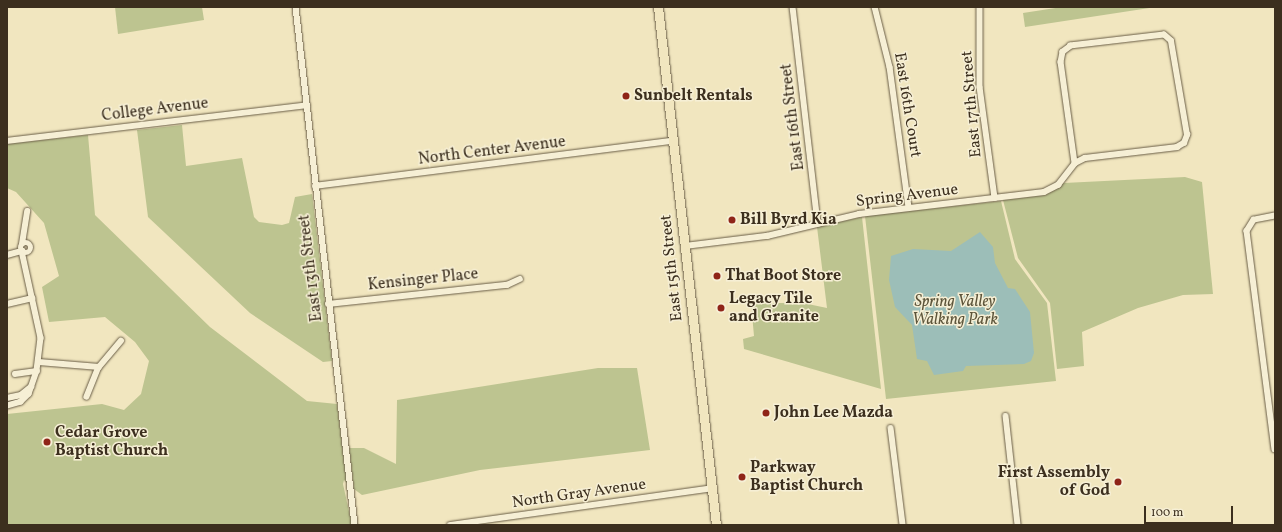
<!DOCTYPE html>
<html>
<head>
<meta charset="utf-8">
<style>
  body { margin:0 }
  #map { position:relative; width:1282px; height:532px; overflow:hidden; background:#f1e6bf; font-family:Vollkorn,serif }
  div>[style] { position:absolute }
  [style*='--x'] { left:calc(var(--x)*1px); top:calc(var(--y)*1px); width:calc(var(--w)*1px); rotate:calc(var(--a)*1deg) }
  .green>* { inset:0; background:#bdc490 }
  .water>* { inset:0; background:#9cbeb8 }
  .roads { filter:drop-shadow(0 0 1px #695d46) drop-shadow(0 0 1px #695d46) }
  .minor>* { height:5.5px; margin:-2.75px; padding:0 2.75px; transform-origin:2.75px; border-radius:2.75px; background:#f6efd5 }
  .minor>.ring { margin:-2.75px; padding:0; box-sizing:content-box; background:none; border:5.5px solid #f6efd5; border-radius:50% }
  .primary>* { height:9px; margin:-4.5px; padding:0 4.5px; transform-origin:4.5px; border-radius:4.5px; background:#f1e6bf }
  .dots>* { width:11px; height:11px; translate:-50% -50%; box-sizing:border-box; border:2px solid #f6efd5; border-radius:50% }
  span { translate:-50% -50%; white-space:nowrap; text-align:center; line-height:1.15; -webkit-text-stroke:3px #f6efd5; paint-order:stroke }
  .poi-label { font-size:16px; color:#3c2f1e; font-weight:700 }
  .left { translate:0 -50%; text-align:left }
  .right { translate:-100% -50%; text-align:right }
  .street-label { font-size:16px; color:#3c2f1e }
  .park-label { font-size:16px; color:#5c543a; font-style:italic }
  .frame { position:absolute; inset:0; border:8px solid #3c2f1e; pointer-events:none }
  .scale { position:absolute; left:1144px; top:506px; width:89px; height:18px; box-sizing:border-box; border:2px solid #3c2f1e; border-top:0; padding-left:5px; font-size:12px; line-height:14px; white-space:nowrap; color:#3c2f1e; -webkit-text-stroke:3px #f6efd5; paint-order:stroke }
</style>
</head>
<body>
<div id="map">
  <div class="green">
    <i style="clip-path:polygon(115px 7px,202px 7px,204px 20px,118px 34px)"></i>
    <i style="clip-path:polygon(1062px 7px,1156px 7px,1025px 27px,1023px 13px)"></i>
    <i style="clip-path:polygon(182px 125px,186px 166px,242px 158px,254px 217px,259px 222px,282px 225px,289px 223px,295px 197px,312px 194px,332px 361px,323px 362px,250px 313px,148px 217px,137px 130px)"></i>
    <i style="clip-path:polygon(88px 135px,95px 215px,210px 327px,307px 401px,337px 404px,347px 483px,344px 480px,343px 484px,352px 525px,7px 525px,7px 414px,102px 404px,124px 410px,141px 394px,149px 361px,135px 342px,105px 317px,49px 322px,42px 287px,59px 276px,44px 223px,16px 192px,7px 188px,7px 144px)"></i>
    <i style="clip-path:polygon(1185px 177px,1202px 182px,1213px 294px,1183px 295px,1138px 308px,1082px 332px,1084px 366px,1057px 369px,1050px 303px,1018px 258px,1003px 200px,1046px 195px,1064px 183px)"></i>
    <i style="clip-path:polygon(1001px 201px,1015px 259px,1047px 303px,1056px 381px,886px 399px,865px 216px)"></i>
    <i style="clip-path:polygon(862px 217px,881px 389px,744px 349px,743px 339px,754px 336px,751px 303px,803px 303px,827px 308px,817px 227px)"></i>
    <i style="clip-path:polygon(598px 368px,637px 368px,650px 450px,480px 470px,362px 495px,354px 489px,349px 448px,364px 448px,396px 464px,397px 400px)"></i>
  </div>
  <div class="water">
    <i style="clip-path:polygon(980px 232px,993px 247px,995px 263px,1008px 288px,1015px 289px,1030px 312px,1034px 353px,1031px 361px,1024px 364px,966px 366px,963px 371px,934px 375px,927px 361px,917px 359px,912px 325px,895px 307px,889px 280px,891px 256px,913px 249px,951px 251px)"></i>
  </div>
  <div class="roads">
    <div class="minor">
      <i style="--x:296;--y:7;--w:521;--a:83.5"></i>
      <i style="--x:793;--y:7;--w:218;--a:83.4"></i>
      <i style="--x:875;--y:7;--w:62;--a:76"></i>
      <i style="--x:890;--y:67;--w:142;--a:82.3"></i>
      <i style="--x:980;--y:7;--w:80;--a:90"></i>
      <i style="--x:980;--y:87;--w:112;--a:82.3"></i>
      <i style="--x:7;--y:141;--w:302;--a:-6.8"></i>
      <i style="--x:315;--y:186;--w:361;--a:-7.2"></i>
      <i style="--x:1275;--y:216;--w:21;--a:169"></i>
      <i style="--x:1254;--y:220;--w:13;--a:122"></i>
      <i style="--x:1247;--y:231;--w:220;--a:82.7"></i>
      <i class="ring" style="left:20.5px;top:242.5px;width:5.5px;height:5.5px"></i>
      <i style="--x:22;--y:244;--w:33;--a:-81"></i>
      <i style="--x:685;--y:246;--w:83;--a:-7"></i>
      <i style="--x:767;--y:236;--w:95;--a:-13.4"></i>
      <i style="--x:859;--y:214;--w:186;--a:-6.8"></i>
      <i style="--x:1044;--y:192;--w:16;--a:-27"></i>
      <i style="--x:1058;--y:185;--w:28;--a:-52"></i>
      <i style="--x:1075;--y:163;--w:11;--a:-27"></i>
      <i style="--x:1085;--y:158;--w:93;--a:-6.8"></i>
      <i style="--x:1177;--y:147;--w:8;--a:-30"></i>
      <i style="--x:1184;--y:143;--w:9;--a:-69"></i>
      <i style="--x:1187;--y:135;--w:95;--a:-99.7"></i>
      <i style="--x:1171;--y:41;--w:9;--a:-139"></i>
      <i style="--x:1164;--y:35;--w:94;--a:173.3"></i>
      <i style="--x:1071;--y:46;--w:10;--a:143"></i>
      <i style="--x:1063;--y:52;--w:10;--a:101"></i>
      <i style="--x:1061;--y:62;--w:102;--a:82.1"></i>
      <i style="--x:7;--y:255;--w:16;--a:-15"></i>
      <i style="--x:22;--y:251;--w:89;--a:77.7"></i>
      <i style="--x:41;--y:338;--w:33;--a:97"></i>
      <i style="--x:37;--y:371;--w:24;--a:109"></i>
      <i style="--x:29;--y:394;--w:11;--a:135"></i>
      <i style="--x:21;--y:402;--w:15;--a:164"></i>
      <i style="--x:7;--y:304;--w:26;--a:-13"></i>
      <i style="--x:328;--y:304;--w:180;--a:-6.1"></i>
      <i style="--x:507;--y:285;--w:14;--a:-25"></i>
      <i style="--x:39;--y:362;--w:60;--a:4.8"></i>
      <i style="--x:99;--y:367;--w:32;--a:112"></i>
      <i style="--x:99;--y:367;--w:34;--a:-50"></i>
      <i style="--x:15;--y:374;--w:22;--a:-8"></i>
      <i style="--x:7;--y:398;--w:14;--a:-12"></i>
      <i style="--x:21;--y:395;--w:13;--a:-39"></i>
      <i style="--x:1006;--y:416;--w:110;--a:83.7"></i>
      <i style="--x:891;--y:428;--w:98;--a:82.9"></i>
      <i style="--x:450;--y:525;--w:265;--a:-8"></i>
    </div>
    <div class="primary">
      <i style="--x:658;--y:7;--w:521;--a:83.61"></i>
    </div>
  </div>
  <div class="dots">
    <i style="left:626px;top:96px;background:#8f2418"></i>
    <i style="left:732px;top:220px;background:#8f2418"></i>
    <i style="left:717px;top:276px;background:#8f2418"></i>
    <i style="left:721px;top:308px;background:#8f2418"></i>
    <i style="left:766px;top:413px;background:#8f2418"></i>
    <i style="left:47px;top:442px;background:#8f2418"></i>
    <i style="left:742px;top:477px;background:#8f2418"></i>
    <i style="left:1118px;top:482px;background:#8f2418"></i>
  </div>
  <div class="poi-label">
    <span class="left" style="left:634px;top:96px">Sunbelt Rentals</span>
    <span class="left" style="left:740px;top:220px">Bill Byrd Kia</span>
    <span class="left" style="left:725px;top:276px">That Boot Store</span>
    <span class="left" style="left:729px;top:308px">Legacy Tile<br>and Granite</span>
    <span class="left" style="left:774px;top:413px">John Lee Mazda</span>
    <span class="left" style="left:55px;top:442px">Cedar Grove<br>Baptist Church</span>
    <span class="left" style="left:750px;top:477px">Parkway<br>Baptist Church</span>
    <span class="right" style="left:1110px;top:482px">First Assembly<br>of God</span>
  </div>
  <div class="street-label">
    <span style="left:972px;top:104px;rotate:-95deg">East 17th Street</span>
    <span style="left:907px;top:105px;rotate:81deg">East 16th Court</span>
    <span style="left:155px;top:110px;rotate:-7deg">College Avenue</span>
    <span style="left:793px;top:117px;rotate:-97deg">East 16th Street</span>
    <span style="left:492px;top:151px;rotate:-7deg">North Center Avenue</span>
    <span style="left:907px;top:196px;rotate:-7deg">Spring Avenue</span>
    <span style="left:311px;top:268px;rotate:-97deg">East 13th Street</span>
    <span style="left:672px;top:268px;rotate:-96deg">East 15th Street</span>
    <span style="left:423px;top:280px;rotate:-6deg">Kensinger Place</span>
    <span style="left:579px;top:494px;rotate:-8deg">North Gray Avenue</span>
  </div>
  <div class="park-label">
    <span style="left:955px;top:311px">Spring Valley<br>Walking Park</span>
  </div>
  <div class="frame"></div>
  <div class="scale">100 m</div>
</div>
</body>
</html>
